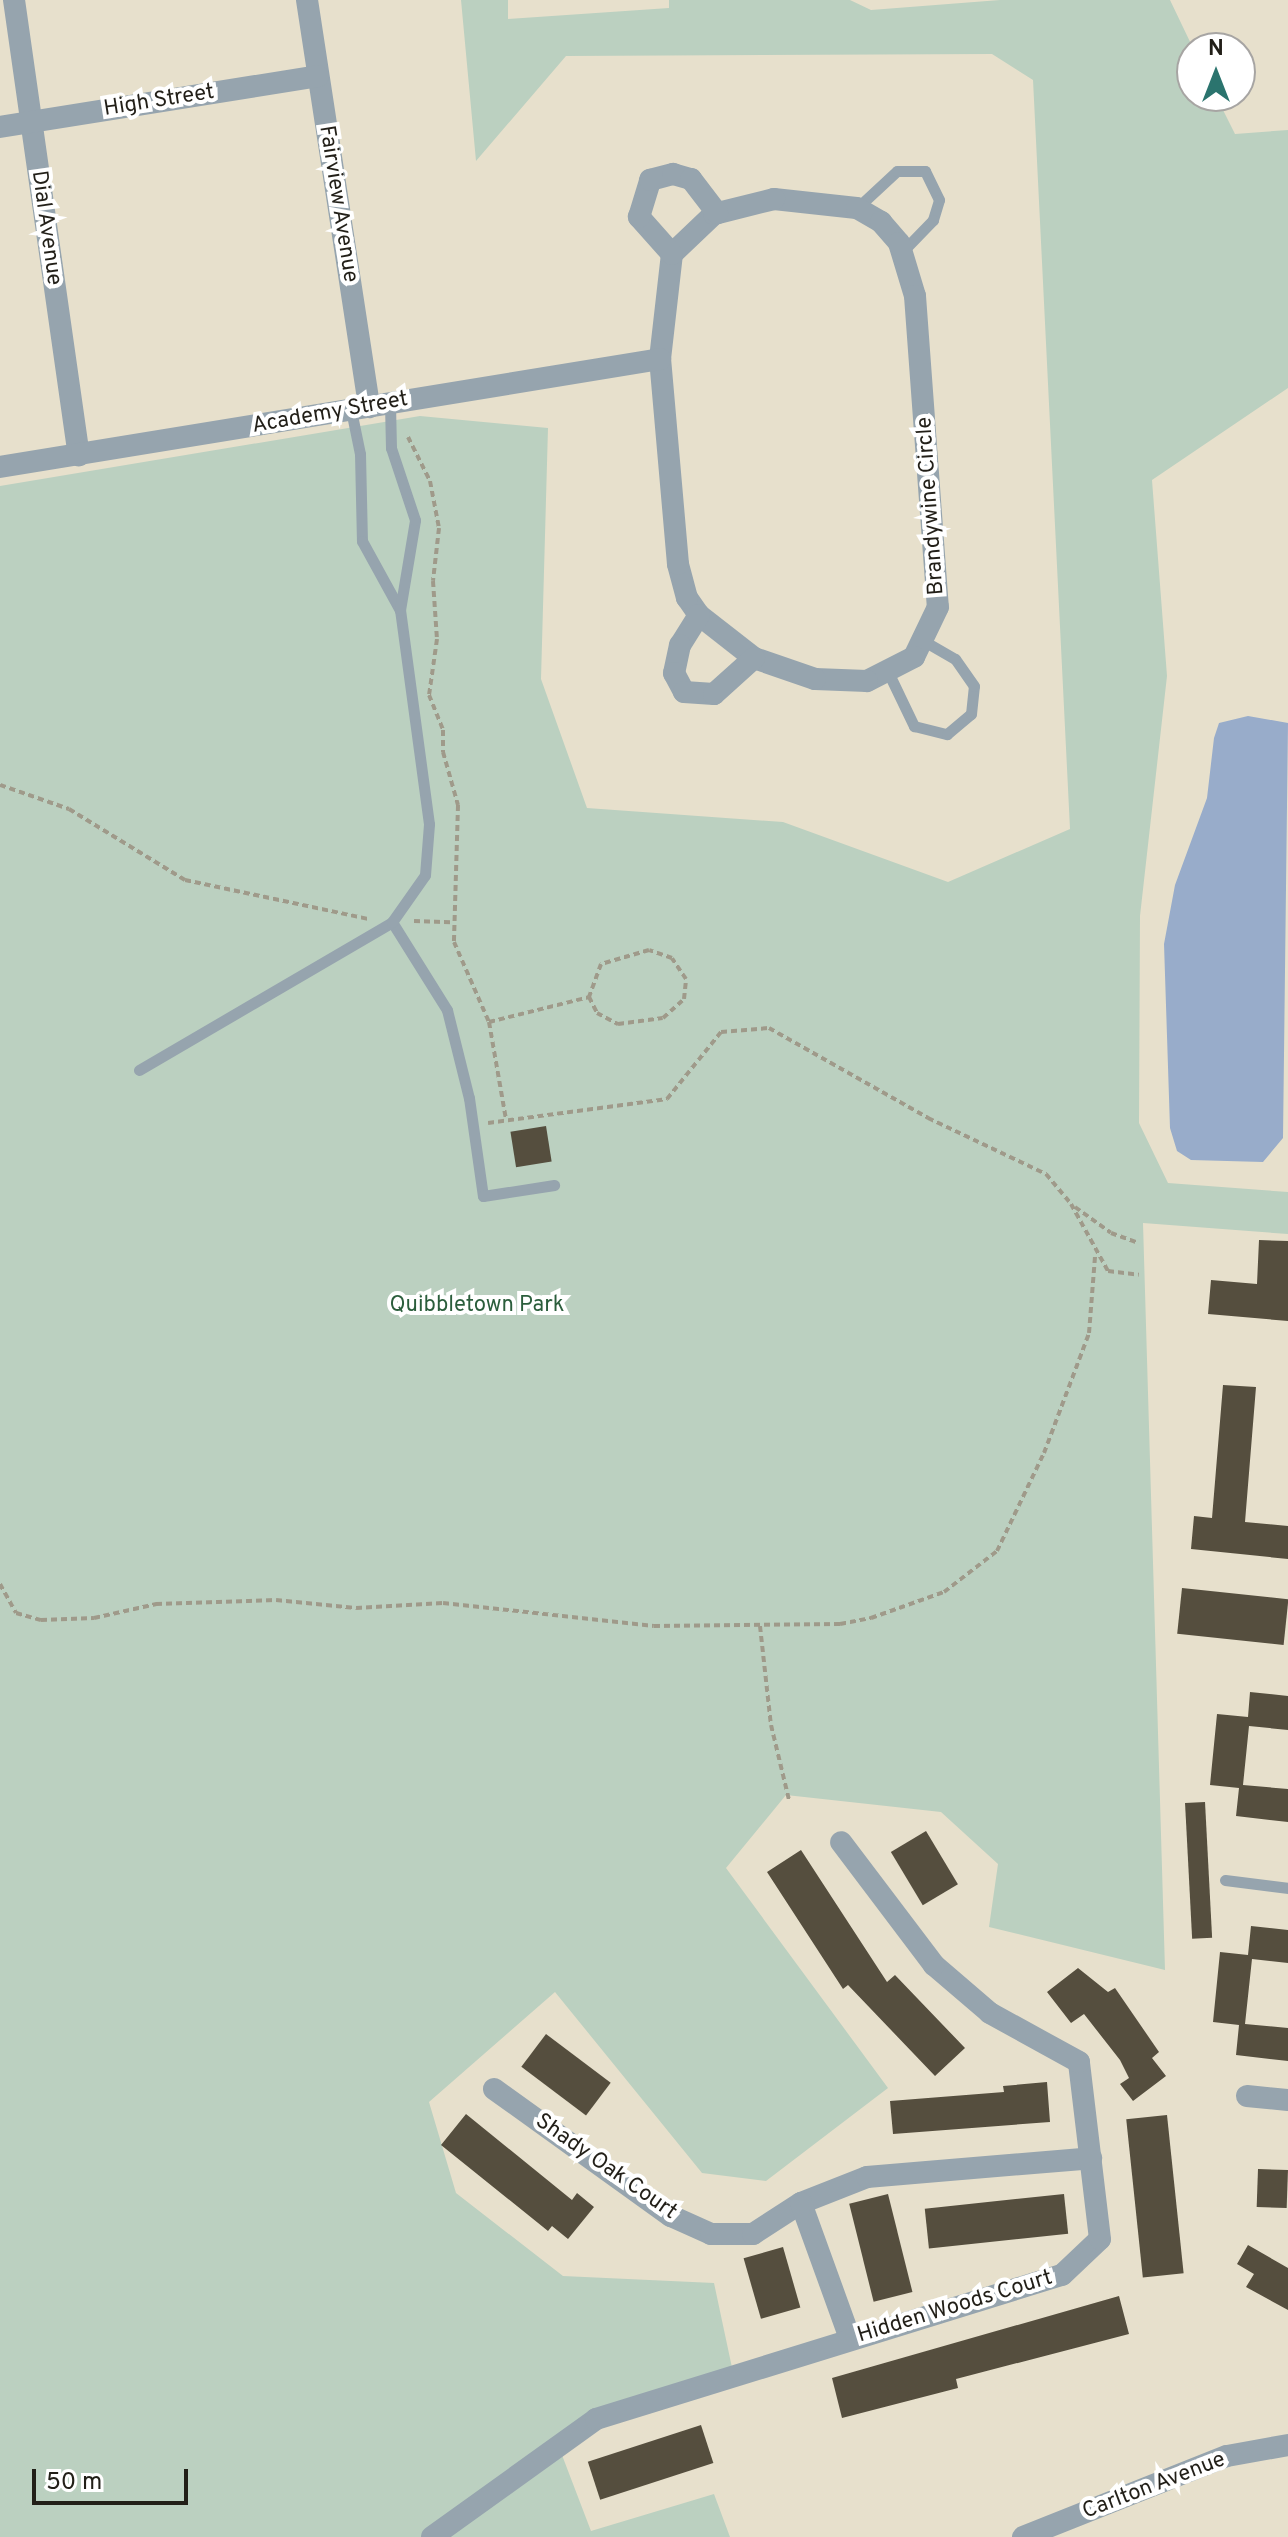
<!DOCTYPE html>
<html>
<head>
<meta charset="utf-8">
<style>
  body { margin:0 }
  #map { position:relative; width:1288px; height:2537px; overflow:hidden; background:#e7e0cc; font-family:Overpass,sans-serif }
  div>[style] { position:absolute }
  [style*='--x'] { left:calc(var(--x)*1px); top:calc(var(--y)*1px); width:calc(var(--w)*1px); rotate:calc(var(--a)*1deg) }
  .green>* { inset:0; background:#bbd0c0 }
  .water>* { inset:0; background:#98acca }
  .building>* { inset:0; background:#554e3e; transform-origin:0 0 }
  .path>* { height:4px; margin-top:-2px; transform-origin:0; background:repeating-linear-gradient(90deg,#9f9a8a 0 6px,transparent 0 10px) }
  .lane>* { height:11px; margin:-5.5px; padding:0 5.5px; transform-origin:5.5px; border-radius:5.5px; background:#96a4ae }
  .street>* { height:22px; margin:-11px; padding:0 11px; transform-origin:11px; border-radius:11px; background:#96a4ae }
  span { translate:-50% -50%; white-space:nowrap; text-align:center; line-height:1.15; -webkit-text-stroke:8px #fff; paint-order:stroke }
  .street-label { font-size:22px; color:#221f18 }
  .park-label { font-size:22px; color:#2b5e3c }
  .north { position:absolute; left:1176px; top:32px; width:80px; height:80px; box-sizing:border-box; background:#fff; border:2px solid #a7a5a3; border-radius:50%; rotate:0deg; font-size:22px; font-weight:700; line-height:32px; text-align:center; color:#221f18 }
  .north::after { content:''; display:block; margin:auto; width:28px; height:36px; background:#2b746e; clip-path:polygon(50% 0,100% 100%,50% 72%,0 100%) }
  .scale { position:absolute; left:32px; top:2469px; width:156px; height:36px; box-sizing:border-box; border:4px solid #221f18; border-top:0; padding-left:10px; font-size:24px; line-height:28px; white-space:nowrap; color:#221f18; -webkit-text-stroke:6px #fff; paint-order:stroke }
</style>
</head>
<body>
<div id="map">
  <div class="green">
    <i style="clip-path:polygon(461px 0,508px 0,508px 19px,669px 8px,669px 0,850px 0,871px 10px,1000px 0,1170px 0,1193px 48px,1192px 96px,1216px 96px,1235px 134px,1288px 130px,1288px 388px,1152px 480px,1167px 676px,1140px 916px,1139px 1123px,1168px 1183px,1288px 1192px,1288px 1234px,1143px 1223px,1165px 1970px,989px 1927px,998px 1864px,941px 1812px,786px 1795px,726px 1868px,888px 2088px,766px 2181px,702px 2173px,555px 1992px,429px 2102px,456px 2193px,563px 2276px,714px 2283px,734px 2377px,557px 2442px,591px 2531px,714px 2494px,730px 2537px,0 2537px,0 486px,420px 416px,548px 428px,541px 679px,587px 808px,783px 822px,948px 882px,1070px 829px,1033px 80px,992px 54px,566px 56px,476px 161px)"></i>
  </div>
  <div class="water">
    <i style="clip-path:polygon(1248px 716px,1288px 723px,1283px 1138px,1263px 1162px,1191px 1160px,1177px 1151px,1170px 1128px,1164px 944px,1175px 885px,1207px 798px,1214px 738px,1219px 723px)"></i>
  </div>
  <div class="building">
    <i style="left:546px;top:1126px;width:36px;height:36px;rotate:81deg"></i>
    <i style="clip-path:polygon(1259px 1240px,1288px 1241px,1288px 1321px,1208px 1314px,1211px 1280px,1257px 1284px)"></i>
    <i style="clip-path:polygon(1223px 1385px,1256px 1387px,1245px 1522px,1288px 1526px,1288px 1559px,1191px 1549px,1194px 1516px,1212px 1518px)"></i>
    <i style="left:1182px;top:1588px;width:107px;height:46px;rotate:6deg"></i>
    <i style="clip-path:polygon(1250px 1692px,1288px 1696px,1288px 1730px,1249px 1726px,1243px 1785px,1288px 1789px,1288px 1822px,1236px 1816px,1239px 1788px,1210px 1785px,1217px 1714px,1248px 1717px)"></i>
    <i style="left:1205px;top:1802px;width:136px;height:20px;rotate:87deg"></i>
    <i style="left:926px;top:1831px;width:62px;height:41px;rotate:59deg"></i>
    <i style="clip-path:polygon(801px 1850px,887px 1982px,895px 1975px,965px 2048px,935px 2076px,848px 1985px,843px 1989px,767px 1872px)"></i>
    <i style="clip-path:polygon(1251px 1926px,1288px 1930px,1288px 1963px,1252px 1959px,1245px 2024px,1288px 2028px,1288px 2061px,1236px 2055px,1239px 2025px,1213px 2022px,1220px 1952px,1248px 1955px)"></i>
    <i style="clip-path:polygon(1078px 1968px,1108px 1992px,1115px 1988px,1159px 2052px,1152px 2058px,1166px 2076px,1133px 2101px,1120px 2084px,1129px 2078px,1120px 2060px,1084px 2014px,1071px 2023px,1047px 1992px)"></i>
    <i style="left:546px;top:2034px;width:81px;height:41px;rotate:37deg"></i>
    <i style="clip-path:polygon(1047px 2082px,1050px 2122px,893px 2134px,890px 2101px,1004px 2092px,1003px 2086px)"></i>
    <i style="clip-path:polygon(466px 2114px,572px 2200px,577px 2193px,594px 2207px,568px 2239px,552px 2226px,548px 2231px,441px 2145px)"></i>
    <i style="left:1167px;top:2115px;width:159px;height:41px;rotate:84deg"></i>
    <i style="left:1258px;top:2169px;width:30px;height:38px;rotate:2deg"></i>
    <i style="left:888px;top:2194px;width:101px;height:40px;rotate:76deg"></i>
    <i style="left:1064px;top:2194px;width:40px;height:140px;rotate:84deg"></i>
    <i style="clip-path:polygon(1248px 2245px,1288px 2268px,1288px 2310px,1246px 2287px,1254px 2274px,1237px 2264px)"></i>
    <i style="left:783px;top:2247px;width:63px;height:41px;rotate:74deg"></i>
    <i style="clip-path:polygon(1119px 2296px,1129px 2334px,956px 2379px,958px 2388px,842px 2418px,832px 2378px)"></i>
    <i style="left:701px;top:2425px;width:40px;height:119px;rotate:72deg"></i>
  </div>
  <div class="path">
    <i style="--x:408;--y:437;--w:49;--a:63.4"></i>
    <i style="--x:430;--y:481;--w:48;--a:79.2"></i>
    <i style="--x:439;--y:528;--w:53;--a:96.5"></i>
    <i style="--x:433;--y:581;--w:58;--a:86.1"></i>
    <i style="--x:437;--y:639;--w:57;--a:98.1"></i>
    <i style="--x:429;--y:695;--w:38;--a:68"></i>
    <i style="--x:443;--y:730;--w:22;--a:90"></i>
    <i style="--x:443;--y:752;--w:55;--a:74.2"></i>
    <i style="--x:458;--y:805;--w:137;--a:91.7"></i>
    <i style="--x:454;--y:942;--w:87;--a:66.4"></i>
    <i style="--x:489;--y:1022;--w:98;--a:80.1"></i>
    <i style="--x:0;--y:785;--w:73;--a:19.2"></i>
    <i style="--x:69;--y:809;--w:136;--a:31.5"></i>
    <i style="--x:185;--y:880;--w:188;--a:12"></i>
    <i style="--x:414;--y:921;--w:37;--a:2"></i>
    <i style="--x:489;--y:1022;--w:103;--a:-14"></i>
    <i style="--x:589;--y:997;--w:18;--a:63"></i>
    <i style="--x:597;--y:1013;--w:24;--a:28"></i>
    <i style="--x:618;--y:1024;--w:45;--a:-7.6"></i>
    <i style="--x:663;--y:1018;--w:28;--a:-42"></i>
    <i style="--x:684;--y:999;--w:20;--a:-84"></i>
    <i style="--x:686;--y:979;--w:25;--a:-124"></i>
    <i style="--x:672;--y:958;--w:24;--a:-161"></i>
    <i style="--x:649;--y:950;--w:50;--a:163.7"></i>
    <i style="--x:601;--y:964;--w:35;--a:110"></i>
    <i style="--x:488;--y:1123;--w:181;--a:-7.6"></i>
    <i style="--x:667;--y:1099;--w:86;--a:-51.1"></i>
    <i style="--x:721;--y:1032;--w:48;--a:-4.8"></i>
    <i style="--x:769;--y:1028;--w:183;--a:29.5"></i>
    <i style="--x:928;--y:1118;--w:131;--a:25.4"></i>
    <i style="--x:1046;--y:1174;--w:39;--a:50"></i>
    <i style="--x:1071;--y:1204;--w:77;--a:61.1"></i>
    <i style="--x:1108;--y:1271;--w:31;--a:7"></i>
    <i style="--x:1075;--y:1207;--w:44;--a:35.8"></i>
    <i style="--x:1111;--y:1233;--w:29;--a:20"></i>
    <i style="--x:0;--y:1584;--w:33;--a:61"></i>
    <i style="--x:16;--y:1613;--w:26;--a:16"></i>
    <i style="--x:41;--y:1620;--w:53;--a:-2.2"></i>
    <i style="--x:94;--y:1618;--w:64;--a:-12.7"></i>
    <i style="--x:156;--y:1604;--w:120;--a:-1.9"></i>
    <i style="--x:276;--y:1600;--w:80;--a:5.7"></i>
    <i style="--x:356;--y:1608;--w:87;--a:-3.3"></i>
    <i style="--x:443;--y:1603;--w:212;--a:6.2"></i>
    <i style="--x:654;--y:1626;--w:186;--a:-0.6"></i>
    <i style="--x:840;--y:1624;--w:32;--a:-11"></i>
    <i style="--x:871;--y:1618;--w:77;--a:-19.6"></i>
    <i style="--x:944;--y:1592;--w:67;--a:-37.7"></i>
    <i style="--x:997;--y:1551;--w:109;--a:-64.4"></i>
    <i style="--x:1044;--y:1453;--w:128;--a:-69.4"></i>
    <i style="--x:1089;--y:1333;--w:77;--a:-85.5"></i>
    <i style="--x:760;--y:1626;--w:100;--a:83.7"></i>
    <i style="--x:771;--y:1725;--w:77;--a:76.5"></i>
  </div>
  <div class="lane">
    <i style="--x:857;--y:208;--w:54;--a:-42.8"></i>
    <i style="--x:897;--y:171;--w:28;--a:0"></i>
    <i style="--x:925;--y:171;--w:32;--a:64"></i>
    <i style="--x:939;--y:200;--w:21;--a:107"></i>
    <i style="--x:933;--y:220;--w:45;--a:134.1"></i>
    <i style="--x:351;--y:410;--w:45;--a:78.4"></i>
    <i style="--x:360;--y:454;--w:87;--a:88.7"></i>
    <i style="--x:362;--y:541;--w:79;--a:61.2"></i>
    <i style="--x:889;--y:674;--w:58;--a:64.3"></i>
    <i style="--x:914;--y:726;--w:34;--a:14"></i>
    <i style="--x:947;--y:734;--w:31;--a:-40"></i>
    <i style="--x:971;--y:714;--w:28;--a:-84"></i>
    <i style="--x:974;--y:686;--w:33;--a:-125"></i>
    <i style="--x:955;--y:659;--w:34;--a:-150"></i>
    <i style="--x:392;--y:922;--w:104;--a:58"></i>
    <i style="--x:447;--y:1010;--w:91;--a:76"></i>
    <i style="--x:469;--y:1098;--w:99;--a:81.9"></i>
    <i style="--x:483;--y:1196;--w:72;--a:-8.8"></i>
    <i style="--x:139;--y:1070;--w:293;--a:-30.3"></i>
    <i style="--x:392;--y:922;--w:57;--a:-54.9"></i>
    <i style="--x:425;--y:875;--w:51;--a:-85.5"></i>
    <i style="--x:429;--y:824;--w:216;--a:-97.7"></i>
    <i style="--x:400;--y:610;--w:91;--a:-80.5"></i>
    <i style="--x:415;--y:520;--w:76;--a:-108.4"></i>
    <i style="--x:391;--y:448;--w:45;--a:-91.3"></i>
    <i style="--x:1225;--y:1880;--w:64;--a:7.2"></i>
  </div>
  <div class="street">
    <i style="--x:14;--y:0;--w:460;--a:81.9"></i>
    <i style="--x:307;--y:0;--w:412;--a:81.3"></i>
    <i style="--x:0;--y:127;--w:322;--a:-9.1"></i>
    <i style="--x:774;--y:199;--w:83;--a:6.2"></i>
    <i style="--x:857;--y:208;--w:28;--a:30"></i>
    <i style="--x:881;--y:222;--w:28;--a:49"></i>
    <i style="--x:899;--y:243;--w:55;--a:73.2"></i>
    <i style="--x:915;--y:296;--w:312;--a:85.8"></i>
    <i style="--x:938;--y:607;--w:55;--a:115.6"></i>
    <i style="--x:914;--y:657;--w:53;--a:152.9"></i>
    <i style="--x:867;--y:681;--w:52;--a:-177.8"></i>
    <i style="--x:815;--y:679;--w:65;--a:-161"></i>
    <i style="--x:754;--y:658;--w:70;--a:-142"></i>
    <i style="--x:699;--y:615;--w:21;--a:-125"></i>
    <i style="--x:687;--y:598;--w:35;--a:-105"></i>
    <i style="--x:678;--y:564;--w:206;--a:-95"></i>
    <i style="--x:660;--y:359;--w:106;--a:-83.5"></i>
    <i style="--x:672;--y:254;--w:58;--a:-43.6"></i>
    <i style="--x:714;--y:214;--w:62;--a:-14"></i>
    <i style="--x:672;--y:254;--w:50;--a:-131.7"></i>
    <i style="--x:639;--y:217;--w:39;--a:-73"></i>
    <i style="--x:650;--y:180;--w:24;--a:-15"></i>
    <i style="--x:673;--y:174;--w:19;--a:16"></i>
    <i style="--x:691;--y:179;--w:43;--a:52.6"></i>
    <i style="--x:0;--y:467;--w:669;--a:-9.29"></i>
    <i style="--x:699;--y:615;--w:36;--a:122"></i>
    <i style="--x:680;--y:645;--w:29;--a:102"></i>
    <i style="--x:674;--y:673;--w:21;--a:62"></i>
    <i style="--x:684;--y:692;--w:30;--a:4"></i>
    <i style="--x:714;--y:694;--w:54;--a:-42"></i>
    <i style="--x:494;--y:2089;--w:218;--a:35.7"></i>
    <i style="--x:671;--y:2216;--w:44;--a:24.2"></i>
    <i style="--x:711;--y:2234;--w:42;--a:0"></i>
    <i style="--x:753;--y:2234;--w:57;--a:-32.9"></i>
    <i style="--x:801;--y:2203;--w:71;--a:-21.5"></i>
    <i style="--x:867;--y:2177;--w:225;--a:-4.8"></i>
    <i style="--x:1247;--y:2096;--w:41;--a:5.6"></i>
    <i style="--x:801;--y:2203;--w:144;--a:70.1"></i>
    <i style="--x:432;--y:2537;--w:202;--a:-35.7"></i>
    <i style="--x:596;--y:2419;--w:488;--a:-17.2"></i>
    <i style="--x:1062;--y:2275;--w:52;--a:-43.5"></i>
    <i style="--x:1100;--y:2239;--w:178;--a:-96.8"></i>
    <i style="--x:1079;--y:2062;--w:102;--a:-151.2"></i>
    <i style="--x:990;--y:2013;--w:74;--a:-139.4"></i>
    <i style="--x:934;--y:1965;--w:154;--a:-127.1"></i>
    <i style="--x:1023;--y:2537;--w:219;--a:-21.7"></i>
    <i style="--x:1227;--y:2456;--w:62;--a:-10.2"></i>
  </div>
  <div class="street-label">
    <span style="left:159px;top:101px;rotate:-9deg">High Street</span>
    <span style="left:338px;top:204px;rotate:81deg">Fairview Avenue</span>
    <span style="left:46px;top:228px;rotate:82deg">Dial Avenue</span>
    <span style="left:330px;top:413px;rotate:-10deg">Academy Street</span>
    <span style="left:931px;top:506px;rotate:-94deg">Brandywine Circle</span>
    <span style="left:606px;top:2167px;rotate:35deg">Shady Oak Court</span>
    <span style="left:955px;top:2307px;rotate:-17deg">Hidden Woods Court</span>
    <span style="left:1154px;top:2486px;rotate:-21deg">Carlton Avenue</span>
  </div>
  <div class="park-label">
    <span style="left:477px;top:1306px">Quibbletown Park</span>
  </div>
  <div class="north">N</div>
  <div class="scale">50 m</div>
</div>
</body>
</html>
